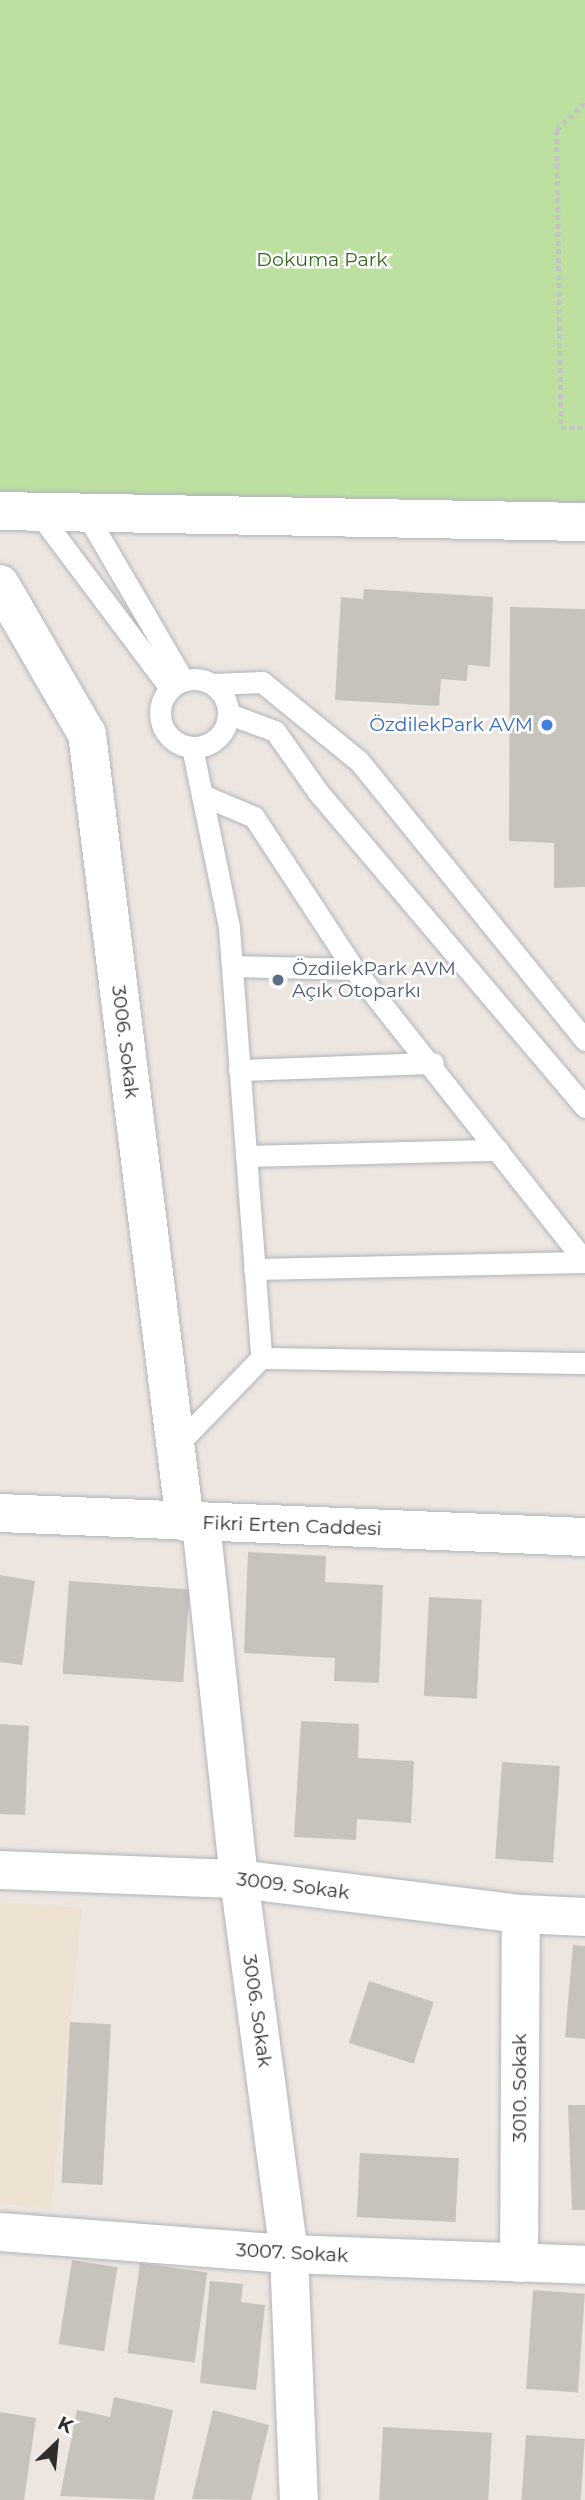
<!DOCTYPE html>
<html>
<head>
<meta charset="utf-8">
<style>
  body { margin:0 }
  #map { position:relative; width:585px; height:2500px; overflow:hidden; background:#ede6e0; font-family:Montserrat,sans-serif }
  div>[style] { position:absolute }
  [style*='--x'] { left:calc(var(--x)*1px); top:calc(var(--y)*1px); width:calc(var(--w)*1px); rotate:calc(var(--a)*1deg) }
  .education>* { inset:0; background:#ede1d1 }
  .green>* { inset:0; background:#bde0a1; transform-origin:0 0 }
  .building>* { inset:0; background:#c6c2bc; transform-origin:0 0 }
  .path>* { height:4.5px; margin-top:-2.25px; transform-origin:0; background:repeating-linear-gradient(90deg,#c4c4c4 0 5px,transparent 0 8.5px) }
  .roads { filter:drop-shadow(0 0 2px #b1b4bc) drop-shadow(0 0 2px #b1b4bc) }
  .lane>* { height:21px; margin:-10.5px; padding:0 10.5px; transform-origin:10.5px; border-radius:10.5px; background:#fff }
  .lane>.ring { margin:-10.5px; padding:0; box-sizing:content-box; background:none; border:21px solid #fff; border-radius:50% }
  .street>* { height:38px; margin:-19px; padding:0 19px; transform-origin:19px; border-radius:19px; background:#fff }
  .secondary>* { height:38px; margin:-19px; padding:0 19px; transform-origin:19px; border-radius:19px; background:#fff }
  .dots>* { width:19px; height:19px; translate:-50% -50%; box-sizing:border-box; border:4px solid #fff; border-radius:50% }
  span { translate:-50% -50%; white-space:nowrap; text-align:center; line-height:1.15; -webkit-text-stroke:5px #fff; paint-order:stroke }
  .park-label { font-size:19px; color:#366720 }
  .shop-label { font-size:19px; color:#366cbe }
  .right { translate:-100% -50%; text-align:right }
  .service-label { font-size:19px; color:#4e5e75 }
  .left { translate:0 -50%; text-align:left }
  .street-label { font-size:19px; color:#2d2d2d }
  .north { position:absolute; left:21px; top:2409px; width:70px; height:70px; -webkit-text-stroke:5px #fff; paint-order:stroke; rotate:26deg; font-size:19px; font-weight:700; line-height:28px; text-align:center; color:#2d2d2d }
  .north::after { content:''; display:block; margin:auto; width:24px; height:32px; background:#2d2d2d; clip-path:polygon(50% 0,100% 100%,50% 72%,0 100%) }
</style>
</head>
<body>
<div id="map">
  <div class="education">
    <i style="clip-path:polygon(0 1902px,82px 1908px,51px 2208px,0 2204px)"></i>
  </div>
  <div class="green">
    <i style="left:0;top:0;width:585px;height:513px"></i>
  </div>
  <div class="building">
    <i style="clip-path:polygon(364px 589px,493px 597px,490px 667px,468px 665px,467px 681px,441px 679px,439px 706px,335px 700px,341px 597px,363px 599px)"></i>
    <i style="clip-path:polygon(510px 607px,585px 609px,585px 887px,554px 888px,554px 843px,509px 841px)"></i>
    <i style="clip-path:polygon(248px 1552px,326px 1556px,325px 1582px,383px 1585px,379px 1683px,334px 1681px,335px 1658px,244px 1653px)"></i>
    <i style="clip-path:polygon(0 1575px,35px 1581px,22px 1665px,0 1662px)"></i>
    <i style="left:69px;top:1581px;width:121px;height:93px;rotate:4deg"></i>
    <i style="left:429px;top:1597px;width:53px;height:99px;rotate:3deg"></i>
    <i style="clip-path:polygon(301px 1721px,359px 1724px,358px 1758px,414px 1761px,411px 1823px,357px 1819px,356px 1840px,294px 1837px)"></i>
    <i style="clip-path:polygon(0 1724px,29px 1726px,25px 1815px,0 1814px)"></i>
    <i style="left:502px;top:1762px;width:58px;height:97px;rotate:4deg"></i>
    <i style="clip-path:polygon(573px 1945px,585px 1946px,585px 2039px,565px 2037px)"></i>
    <i style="left:369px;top:1981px;width:68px;height:65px;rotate:18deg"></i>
    <i style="left:70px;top:2022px;width:41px;height:161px;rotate:3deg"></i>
    <i style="clip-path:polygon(568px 2105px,585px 2105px,585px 2210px,572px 2210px)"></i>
    <i style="left:360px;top:2153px;width:99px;height:64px;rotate:3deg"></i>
    <i style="left:72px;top:2260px;width:46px;height:85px;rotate:9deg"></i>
    <i style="left:140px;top:2263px;width:68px;height:91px;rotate:8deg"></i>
    <i style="clip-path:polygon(210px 2281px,243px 2284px,241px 2302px,265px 2305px,256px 2390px,200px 2383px)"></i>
    <i style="left:533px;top:2290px;width:52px;height:99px;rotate:4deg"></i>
    <i style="clip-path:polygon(114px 2397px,173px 2410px,154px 2500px,60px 2496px,77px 2410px,110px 2417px)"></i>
    <i style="clip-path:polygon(213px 2410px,269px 2425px,251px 2500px,192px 2499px)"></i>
    <i style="clip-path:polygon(0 2412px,36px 2418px,24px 2500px,0 2500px)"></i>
    <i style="left:383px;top:2427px;width:109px;height:73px;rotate:3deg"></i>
    <i style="left:526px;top:2435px;width:59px;height:65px;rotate:4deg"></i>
  </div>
  <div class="path">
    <i style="--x:585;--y:103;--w:39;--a:136"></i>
    <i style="--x:557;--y:130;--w:298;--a:89.2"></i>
    <i style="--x:561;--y:428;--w:24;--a:0"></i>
  </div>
  <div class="roads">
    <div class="lane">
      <i style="--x:37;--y:511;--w:221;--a:53.1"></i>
      <i style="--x:85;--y:512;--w:194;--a:59.7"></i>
      <i class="ring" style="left:160px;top:679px;width:47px;height:47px"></i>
      <i style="--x:213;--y:684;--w:49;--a:-2.3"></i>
      <i style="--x:262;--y:682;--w:125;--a:39.2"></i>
      <i style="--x:359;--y:761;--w:359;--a:51"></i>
      <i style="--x:229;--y:714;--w:49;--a:20.3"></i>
      <i style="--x:275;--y:731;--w:75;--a:54.8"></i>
      <i style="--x:318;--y:792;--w:413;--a:49.7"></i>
      <i style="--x:192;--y:747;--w:185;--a:78.4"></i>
      <i style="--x:229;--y:928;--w:431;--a:85.7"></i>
      <i style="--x:261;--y:1358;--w:324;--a:0.9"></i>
      <i style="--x:202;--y:795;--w:56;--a:22.9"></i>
      <i style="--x:254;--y:817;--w:182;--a:56.7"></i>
      <i style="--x:354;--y:969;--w:372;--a:51.7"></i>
      <i style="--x:232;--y:966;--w:122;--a:1.4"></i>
      <i style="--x:239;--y:1070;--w:194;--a:-2.1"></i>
      <i style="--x:246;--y:1156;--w:252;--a:-1.4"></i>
      <i style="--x:254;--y:1269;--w:331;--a:-1.2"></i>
      <i style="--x:176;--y:1446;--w:122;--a:-46"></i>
    </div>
    <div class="street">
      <i style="--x:0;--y:584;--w:173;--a:59.9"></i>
      <i style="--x:87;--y:734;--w:794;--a:82.91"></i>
      <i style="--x:201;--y:1523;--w:358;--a:83.9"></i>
      <i style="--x:239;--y:1879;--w:378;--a:82.4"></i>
      <i style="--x:289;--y:2254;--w:246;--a:87.7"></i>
      <i style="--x:0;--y:1870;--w:239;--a:2.2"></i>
      <i style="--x:239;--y:1879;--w:284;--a:7.1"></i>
      <i style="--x:521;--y:1914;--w:64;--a:2.7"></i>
      <i style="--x:0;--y:2232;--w:290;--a:4.4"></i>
      <i style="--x:289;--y:2254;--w:296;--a:2.1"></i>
      <i style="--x:519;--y:2263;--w:349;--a:-89.7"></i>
    </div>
    <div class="secondary">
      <i style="--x:0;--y:511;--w:585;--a:1.08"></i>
      <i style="--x:0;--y:1513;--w:585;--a:2.35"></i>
    </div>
  </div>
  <div class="dots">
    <i style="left:547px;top:725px;background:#3f7fe0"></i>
    <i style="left:278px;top:980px;background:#5c6f8a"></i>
  </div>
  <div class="park-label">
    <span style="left:322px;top:260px">Dokuma Park</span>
  </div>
  <div class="shop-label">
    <span class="right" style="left:533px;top:725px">ÖzdilekPark AVM</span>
  </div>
  <div class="service-label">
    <span class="left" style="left:292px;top:980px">ÖzdilekPark AVM<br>Açık Otoparkı</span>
  </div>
  <div class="street-label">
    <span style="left:125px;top:1042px;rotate:83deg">3006. Sokak</span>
    <span style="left:292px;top:1526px;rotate:2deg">Fikri Erten Caddesi</span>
    <span style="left:293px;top:1886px;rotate:7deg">3009. Sokak</span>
    <span style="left:257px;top:2011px;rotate:82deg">3006. Sokak</span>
    <span style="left:520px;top:2088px;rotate:-90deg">3010. Sokak</span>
    <span style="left:292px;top:2253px;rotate:3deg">3007. Sokak</span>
  </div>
  <div class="north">K</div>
</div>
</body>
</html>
